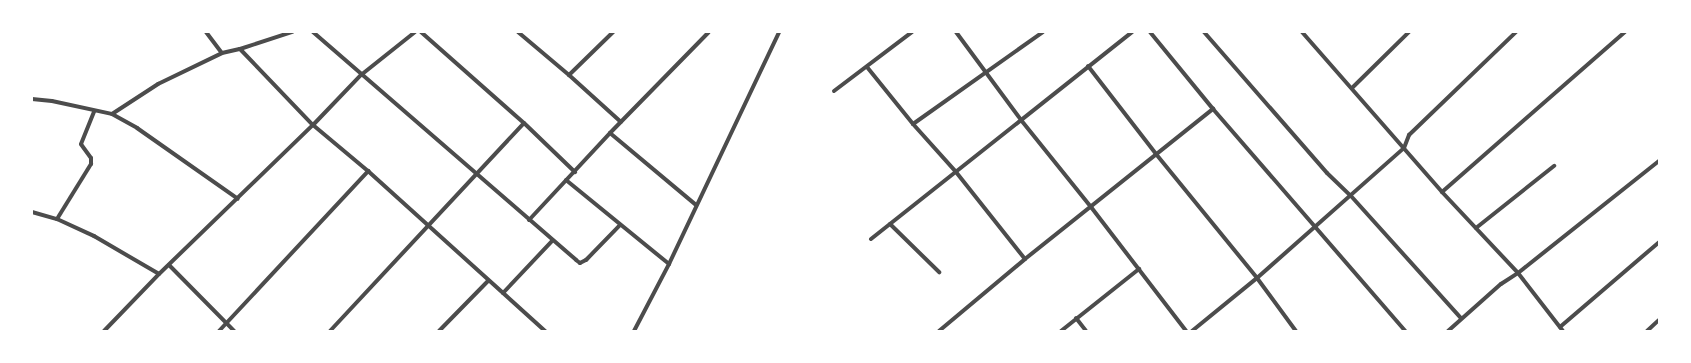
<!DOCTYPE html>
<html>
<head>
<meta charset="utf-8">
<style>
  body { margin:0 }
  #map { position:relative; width:1691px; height:363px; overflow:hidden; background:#fff; font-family:Inter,sans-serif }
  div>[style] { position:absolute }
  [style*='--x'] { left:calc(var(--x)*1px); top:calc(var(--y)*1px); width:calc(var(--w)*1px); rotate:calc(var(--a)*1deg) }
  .minor>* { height:4px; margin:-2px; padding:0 2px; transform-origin:2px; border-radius:2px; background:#4c4c4c }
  span { translate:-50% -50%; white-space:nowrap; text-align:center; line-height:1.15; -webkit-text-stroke:4px #fff; paint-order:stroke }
  .frame { position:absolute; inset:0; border:33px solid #fff; pointer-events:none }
</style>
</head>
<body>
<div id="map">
  <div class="minor">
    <i style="--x:206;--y:32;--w:26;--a:53"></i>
    <i style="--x:313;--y:32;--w:348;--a:40.9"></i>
    <i style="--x:576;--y:260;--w:5;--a:37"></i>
    <i style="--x:580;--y:263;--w:7;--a:-27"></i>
    <i style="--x:586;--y:260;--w:49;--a:-45.8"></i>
    <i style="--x:421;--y:32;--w:137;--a:41.5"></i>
    <i style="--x:524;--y:123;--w:71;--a:43.9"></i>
    <i style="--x:518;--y:32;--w:67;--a:40.1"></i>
    <i style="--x:569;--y:75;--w:70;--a:42.1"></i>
    <i style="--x:956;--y:32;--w:109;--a:53.5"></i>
    <i style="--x:1021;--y:120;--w:112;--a:51.2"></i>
    <i style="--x:1091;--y:207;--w:156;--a:52.5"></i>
    <i style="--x:1150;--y:32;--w:99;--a:50.7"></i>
    <i style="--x:1213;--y:109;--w:294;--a:49.1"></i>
    <i style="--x:1204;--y:32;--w:187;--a:48.9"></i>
    <i style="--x:1327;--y:173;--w:33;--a:44"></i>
    <i style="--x:1351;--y:196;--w:164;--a:48"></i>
    <i style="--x:1302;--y:32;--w:213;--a:48.8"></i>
    <i style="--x:1442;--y:192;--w:111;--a:46.8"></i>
    <i style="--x:1518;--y:273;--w:73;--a:52.2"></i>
    <i style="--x:240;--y:49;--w:55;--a:-18.1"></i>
    <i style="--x:1088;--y:66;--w:111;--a:52.3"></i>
    <i style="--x:1156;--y:154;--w:160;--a:50.8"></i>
    <i style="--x:1257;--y:278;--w:66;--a:53.7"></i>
    <i style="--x:867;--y:67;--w:73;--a:51.1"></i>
    <i style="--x:913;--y:124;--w:64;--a:48.1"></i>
    <i style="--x:956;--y:172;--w:111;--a:51.6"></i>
    <i style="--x:569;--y:75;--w:62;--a:-44.3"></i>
    <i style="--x:1352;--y:88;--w:80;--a:-44.5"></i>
    <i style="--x:834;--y:91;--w:98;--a:-37.1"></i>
    <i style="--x:32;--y:99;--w:20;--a:6"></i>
    <i style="--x:52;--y:101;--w:61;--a:12.2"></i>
    <i style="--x:112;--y:114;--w:55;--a:-33.1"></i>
    <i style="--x:158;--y:84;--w:71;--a:-25.8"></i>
    <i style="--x:222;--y:53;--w:18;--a:-13"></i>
    <i style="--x:240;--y:49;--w:105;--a:46.2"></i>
    <i style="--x:313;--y:125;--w:72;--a:39.9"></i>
    <i style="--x:368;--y:171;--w:239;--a:42.1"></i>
    <i style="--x:112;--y:114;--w:29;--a:29"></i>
    <i style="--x:137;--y:128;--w:123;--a:35.1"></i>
    <i style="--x:913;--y:124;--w:159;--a:-35.3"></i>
    <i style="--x:610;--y:133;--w:112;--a:39.9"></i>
    <i style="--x:566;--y:180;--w:133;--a:39.2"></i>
    <i style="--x:1442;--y:192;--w:243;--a:-41.2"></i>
    <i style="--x:32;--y:212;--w:26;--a:16"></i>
    <i style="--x:57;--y:219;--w:41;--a:24.7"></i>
    <i style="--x:94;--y:236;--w:75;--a:30.3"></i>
    <i style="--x:57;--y:219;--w:65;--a:-58.3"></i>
    <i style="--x:91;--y:164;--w:6;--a:-90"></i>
    <i style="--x:91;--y:158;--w:17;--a:-126"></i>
    <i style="--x:81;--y:144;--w:35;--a:-68"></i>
    <i style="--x:529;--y:220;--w:119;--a:-47"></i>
    <i style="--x:610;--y:133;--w:141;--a:-45.6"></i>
    <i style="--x:890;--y:224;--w:69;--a:44.4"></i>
    <i style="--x:1476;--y:228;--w:100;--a:-38.5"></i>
    <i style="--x:871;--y:239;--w:333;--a:-38.4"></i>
    <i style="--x:169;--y:265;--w:93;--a:45.4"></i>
    <i style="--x:503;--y:293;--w:71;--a:-46.7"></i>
    <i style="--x:1076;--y:318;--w:16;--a:52"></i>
    <i style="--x:1560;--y:327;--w:130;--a:-40.6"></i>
    <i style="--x:104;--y:331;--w:79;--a:-46"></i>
    <i style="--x:159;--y:274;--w:214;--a:-44.1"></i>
    <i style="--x:313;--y:125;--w:69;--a:-46.2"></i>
    <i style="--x:361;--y:75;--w:69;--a:-38.5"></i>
    <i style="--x:219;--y:331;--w:219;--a:-47"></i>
    <i style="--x:330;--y:331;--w:284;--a:-47"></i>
    <i style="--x:439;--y:331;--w:70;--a:-45.6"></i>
    <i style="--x:634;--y:331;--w:76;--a:-62.4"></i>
    <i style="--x:669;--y:264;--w:257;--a:-64.6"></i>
    <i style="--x:939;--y:331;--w:112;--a:-39.9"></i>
    <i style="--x:1025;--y:259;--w:241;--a:-38.6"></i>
    <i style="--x:1061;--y:331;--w:100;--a:-38.5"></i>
    <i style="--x:1192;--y:331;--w:84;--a:-39.2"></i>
    <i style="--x:1257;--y:278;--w:196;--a:-41.5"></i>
    <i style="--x:1404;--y:148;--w:14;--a:-69"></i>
    <i style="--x:1409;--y:135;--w:149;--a:-43.9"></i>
    <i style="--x:1448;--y:331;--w:71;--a:-41.6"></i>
    <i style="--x:1501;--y:284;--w:20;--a:-33"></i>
    <i style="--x:1518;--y:273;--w:180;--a:-38.5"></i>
    <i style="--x:1647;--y:331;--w:16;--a:-43"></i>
  </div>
  <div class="frame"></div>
</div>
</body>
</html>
